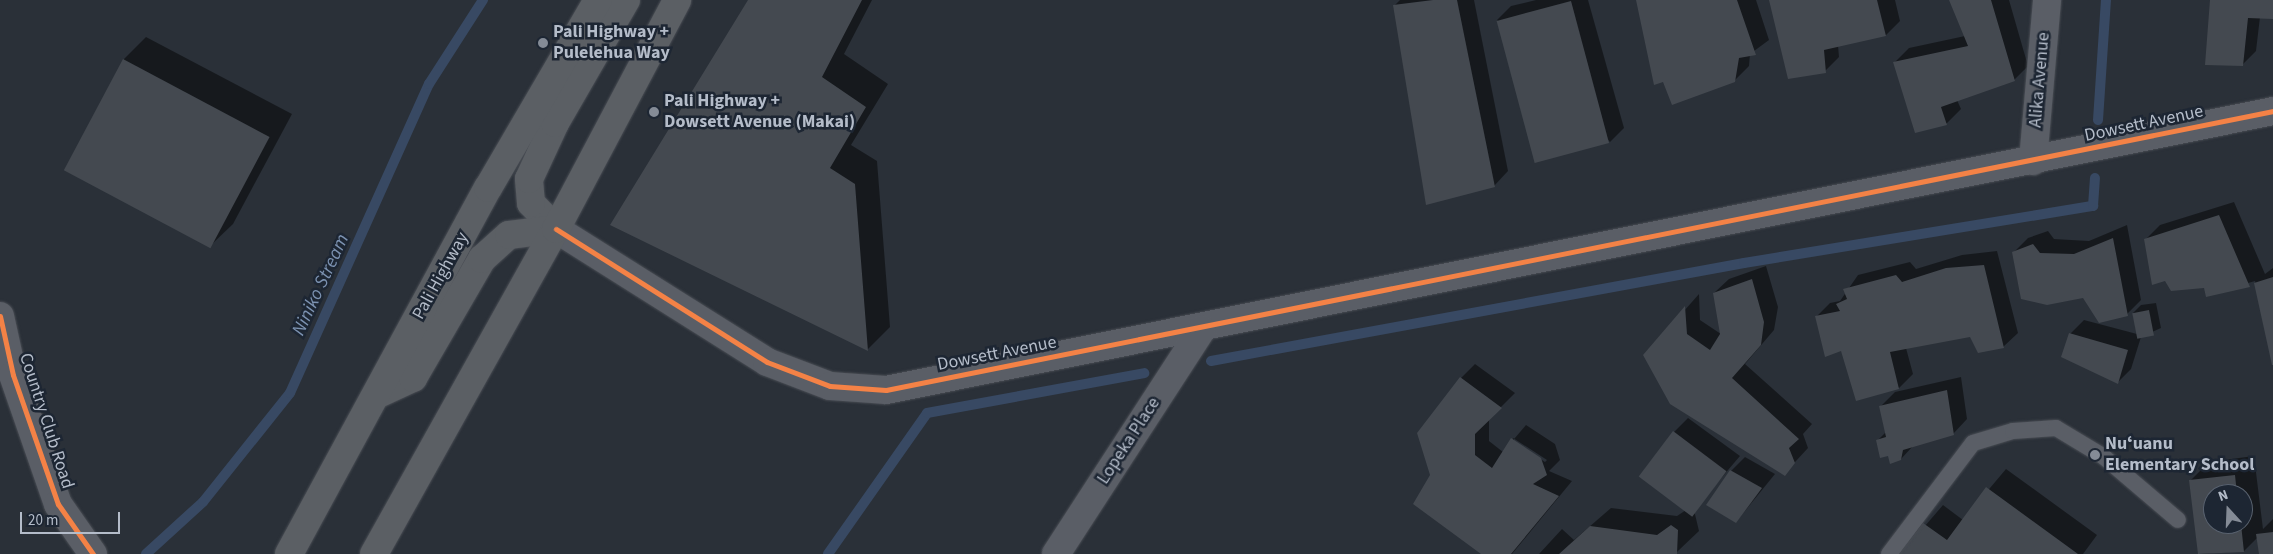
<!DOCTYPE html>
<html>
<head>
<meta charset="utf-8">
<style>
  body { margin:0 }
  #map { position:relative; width:2273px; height:554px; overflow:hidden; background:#2a3038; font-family:"Source Sans 3",sans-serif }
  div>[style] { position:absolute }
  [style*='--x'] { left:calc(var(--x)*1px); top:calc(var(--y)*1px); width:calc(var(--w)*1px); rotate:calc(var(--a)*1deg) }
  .shadow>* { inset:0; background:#0007 }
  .stream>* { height:10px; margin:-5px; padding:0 5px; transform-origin:5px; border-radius:5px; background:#384963 }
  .building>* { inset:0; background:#444950; transform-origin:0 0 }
  .roads { filter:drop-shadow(0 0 1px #484c53) drop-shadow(0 0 1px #484c53) }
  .service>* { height:16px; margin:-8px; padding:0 8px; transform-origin:8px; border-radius:8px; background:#5a5e66 }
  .minor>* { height:28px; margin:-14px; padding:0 14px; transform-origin:14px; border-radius:14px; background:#5a5e66 }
  .trunk>* { height:28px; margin:-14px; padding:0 14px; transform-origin:14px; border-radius:14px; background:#5b5f64 }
  .cycleway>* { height:5px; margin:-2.5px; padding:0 2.5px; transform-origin:2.5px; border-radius:2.5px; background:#f48246 }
  .dots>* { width:14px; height:14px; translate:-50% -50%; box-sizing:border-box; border:2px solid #1d2633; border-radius:50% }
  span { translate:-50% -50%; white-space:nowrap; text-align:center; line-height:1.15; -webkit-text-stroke:5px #1d2633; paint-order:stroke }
  .poi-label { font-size:18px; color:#b4bcc9; font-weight:700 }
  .left { translate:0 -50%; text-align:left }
  .street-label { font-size:18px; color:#b4bcc9 }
  .water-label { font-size:19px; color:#7c92b1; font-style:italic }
  .north { position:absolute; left:2203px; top:484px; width:50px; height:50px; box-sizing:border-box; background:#1d2633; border:1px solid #59626f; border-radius:50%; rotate:340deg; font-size:14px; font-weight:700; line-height:20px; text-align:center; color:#b4bcc9 }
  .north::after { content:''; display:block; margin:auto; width:18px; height:22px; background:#848b96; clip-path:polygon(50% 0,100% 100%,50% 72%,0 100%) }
  .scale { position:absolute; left:20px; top:512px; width:100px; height:22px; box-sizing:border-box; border:2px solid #b4bcc9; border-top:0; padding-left:6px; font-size:15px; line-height:18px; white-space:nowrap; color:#b4bcc9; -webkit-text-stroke:4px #1d2633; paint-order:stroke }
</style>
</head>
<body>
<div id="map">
  <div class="shadow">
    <i style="clip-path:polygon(749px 0,872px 0,844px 54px,888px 84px,851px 145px,877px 161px,890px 327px,867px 350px)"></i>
    <i style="clip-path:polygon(1400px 0,1474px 0,1508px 171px,1494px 186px,1395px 5px)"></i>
    <i style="clip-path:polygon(1536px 0,1588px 0,1624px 128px,1610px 142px,1497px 20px,1511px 6px)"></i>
    <i style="clip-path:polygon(1637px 0,1756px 0,1769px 40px,1750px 54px,1749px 66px,1734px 81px)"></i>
    <i style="clip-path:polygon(1770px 0,1895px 0,1900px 21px,1886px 35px,1838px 45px,1839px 57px,1825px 71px)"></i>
    <i style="clip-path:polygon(1950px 0,2009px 0,2028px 66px,2014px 80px,1957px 100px,1961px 109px,1947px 123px,1916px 131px,1895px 62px,1909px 48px,1965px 36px)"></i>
    <i style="clip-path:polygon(2211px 0,2273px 0,2273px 18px,2260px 17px,2256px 51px,2242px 65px)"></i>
    <i style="clip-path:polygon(146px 37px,292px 114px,233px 224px,210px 246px,65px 170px,124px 59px)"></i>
    <i style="clip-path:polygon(2234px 202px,2265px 274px,2273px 268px,2273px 363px,2255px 281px,2207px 295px,2206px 286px,2146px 239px,2160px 225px)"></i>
    <i style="clip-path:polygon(2127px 225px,2141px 300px,2127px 314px,2084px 296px,2014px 252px,2028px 238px,2048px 231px,2054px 239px,2089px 241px)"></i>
    <i style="clip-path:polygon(1997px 251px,2018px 333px,2003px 347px,1971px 336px,1906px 348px,1913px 374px,1899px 388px,1842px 350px,1816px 317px,1830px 303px,1840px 301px,1858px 275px,1910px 262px,1916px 269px,1962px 255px)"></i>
    <i style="clip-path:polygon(1766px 266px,1778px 307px,1774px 330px,1745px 364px,1812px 424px,1803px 434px,1808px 448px,1784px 474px,1645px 355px,1699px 294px,1700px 320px,1721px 334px,1714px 293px,1729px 279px)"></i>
    <i style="clip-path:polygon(2156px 303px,2161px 328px,2141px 337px,2131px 369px,2117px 383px,2070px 334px,2084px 320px,2137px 334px,2133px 313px,2141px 305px)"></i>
    <i style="clip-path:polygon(evenodd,1475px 364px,1515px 393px,1489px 419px,1489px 441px,1503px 452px,1526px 425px,1555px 444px,1560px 460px,1549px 471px,1572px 481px,1512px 554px,1484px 554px,1431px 475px,1461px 378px,1475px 364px,1513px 438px,1547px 460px,1545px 462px,1513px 441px,1513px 438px)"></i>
    <i style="clip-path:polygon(1961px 377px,1967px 419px,1953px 434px,1913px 446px,1901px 459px,1889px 455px,1878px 440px,1886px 432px,1881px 406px,1895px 392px)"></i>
    <i style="clip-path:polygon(1688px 418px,1740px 456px,1694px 510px,1699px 531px,1679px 550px,1675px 554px,1539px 554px,1562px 529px,1574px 540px,1611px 508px,1677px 516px,1689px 508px,1674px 432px)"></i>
    <i style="clip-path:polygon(evenodd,2254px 456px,2263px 529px,2273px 519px,2273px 554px,2260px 554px,2258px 537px,2244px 551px,2199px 554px,2190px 481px,2209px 462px,2254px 456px,2213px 494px,2243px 494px,2243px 524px,2213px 524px,2213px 494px)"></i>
    <i style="clip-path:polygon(1745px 457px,1775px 474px,1736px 522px,1731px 471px)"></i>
    <i style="clip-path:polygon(2006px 469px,2097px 535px,2083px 554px,1901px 554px,1943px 505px,1963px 520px)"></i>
  </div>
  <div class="stream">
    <i style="--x:2098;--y:120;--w:120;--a:-86.2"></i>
    <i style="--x:1211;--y:361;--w:542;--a:-10.42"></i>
    <i style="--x:1744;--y:263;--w:354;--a:-9.3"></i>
    <i style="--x:2093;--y:206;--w:28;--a:-86"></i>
    <i style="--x:146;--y:554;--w:77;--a:-42.4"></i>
    <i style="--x:203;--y:502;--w:139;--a:-51.4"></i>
    <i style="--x:290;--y:393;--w:339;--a:-65.8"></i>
    <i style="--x:429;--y:84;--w:100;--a:-57.3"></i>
    <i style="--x:828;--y:554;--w:172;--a:-54.9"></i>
    <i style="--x:927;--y:413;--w:221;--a:-10.4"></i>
  </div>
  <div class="building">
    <i style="clip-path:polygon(748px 0,862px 0,822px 77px,866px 107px,830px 168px,855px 184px,868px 351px,610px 225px)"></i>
    <i style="clip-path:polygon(1433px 0,1457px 0,1495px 187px,1426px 205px,1393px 5px)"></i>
    <i style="clip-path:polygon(1636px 0,1737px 0,1756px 55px,1739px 58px,1735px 82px,1672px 105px,1663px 82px,1654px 85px)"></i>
    <i style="clip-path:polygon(1769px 0,1877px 0,1886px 36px,1824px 50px,1826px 73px,1788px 79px)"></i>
    <i style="clip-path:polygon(1949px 0,1991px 0,2015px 81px,1941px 107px,1947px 125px,1915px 133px,1893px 62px,1968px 46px)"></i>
    <i style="clip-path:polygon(2210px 0,2273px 0,2273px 19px,2248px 18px,2243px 66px,2205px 65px)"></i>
    <i style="left:1571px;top:1px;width:147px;height:77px;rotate:75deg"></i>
    <i style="left:123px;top:59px;width:166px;height:126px;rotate:28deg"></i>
    <i style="clip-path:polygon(2219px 215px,2250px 287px,2206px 297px,2204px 288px,2171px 291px,2165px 281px,2152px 285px,2144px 239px)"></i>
    <i style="clip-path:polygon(2113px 238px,2128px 316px,2099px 323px,2083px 298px,2047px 305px,2021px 299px,2012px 252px,2033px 244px,2040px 253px,2074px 254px)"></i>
    <i style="clip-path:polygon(1984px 265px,2004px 348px,1978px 353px,1970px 337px,1890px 352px,1899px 389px,1856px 401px,1841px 351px,1825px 357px,1815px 316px,1840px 311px,1836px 304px,1847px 299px,1843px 289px,1896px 275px,1902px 282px,1946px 268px)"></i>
    <i style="clip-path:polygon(2273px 277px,2273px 365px,2272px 365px,2254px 283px)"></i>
    <i style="clip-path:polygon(1752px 279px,1764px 322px,1761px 345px,1732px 378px,1799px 439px,1789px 448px,1795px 463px,1785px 476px,1670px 404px,1643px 355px,1685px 306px,1687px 334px,1710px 350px,1720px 334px,1713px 293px)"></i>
    <i style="left:2149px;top:310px;width:26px;height:17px;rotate:79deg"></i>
    <i style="clip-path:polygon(2069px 333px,2128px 350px,2118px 384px,2061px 357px)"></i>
    <i style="clip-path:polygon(1460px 377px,1502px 408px,1475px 434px,1475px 455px,1492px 468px,1511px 438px,1541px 458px,1547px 475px,1533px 484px,1559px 496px,1511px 554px,1481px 554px,1413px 504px,1430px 475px,1417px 433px)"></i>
    <i style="clip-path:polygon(1947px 390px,1954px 435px,1903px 450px,1901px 460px,1890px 464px,1888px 456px,1880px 458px,1876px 440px,1886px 437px,1879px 406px)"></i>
    <i style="left:1673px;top:431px;width:67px;height:57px;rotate:37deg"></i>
    <i style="clip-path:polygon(1730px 470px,1762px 488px,1736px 523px,1706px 505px)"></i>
    <i style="clip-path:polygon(2235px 475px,2237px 494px,2213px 494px,2213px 524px,2241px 524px,2244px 552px,2198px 554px,2189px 480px)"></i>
    <i style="clip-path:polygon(1986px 487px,2078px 554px,1899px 554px,1923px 523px,1947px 540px)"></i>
    <i style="clip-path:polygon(1671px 525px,1678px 530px,1677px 554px,1559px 554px,1590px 526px,1657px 535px)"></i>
    <i style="clip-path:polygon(2273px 532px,2273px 554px,2259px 554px,2256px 534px)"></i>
  </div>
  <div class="roads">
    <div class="service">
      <i style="--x:1889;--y:554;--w:139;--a:-52.9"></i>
      <i style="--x:1973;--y:443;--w:42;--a:-16.7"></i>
      <i style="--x:2013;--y:431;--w:43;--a:-4"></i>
      <i style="--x:2056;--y:428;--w:56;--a:31.1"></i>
      <i style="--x:2104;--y:457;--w:97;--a:40.4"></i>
    </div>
    <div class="minor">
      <i style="--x:2033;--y:161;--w:162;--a:-85"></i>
      <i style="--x:556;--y:229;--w:249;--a:32.2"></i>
      <i style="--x:767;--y:362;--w:67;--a:20.9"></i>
      <i style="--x:830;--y:386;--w:56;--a:4.1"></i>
      <i style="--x:886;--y:390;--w:1415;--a:-11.37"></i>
      <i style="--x:0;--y:316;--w:60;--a:77.6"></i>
      <i style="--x:13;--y:375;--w:137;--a:70.8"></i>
      <i style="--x:58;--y:504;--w:61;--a:55"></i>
      <i style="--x:1056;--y:554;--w:268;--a:-57"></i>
    </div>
    <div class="trunk">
      <i style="--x:556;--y:229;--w:36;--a:-134"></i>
      <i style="--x:531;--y:203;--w:24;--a:-95"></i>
      <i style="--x:529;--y:179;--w:62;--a:-65.1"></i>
      <i style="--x:555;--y:123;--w:142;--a:-60"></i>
      <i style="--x:376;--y:395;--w:41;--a:-24.7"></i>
      <i style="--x:413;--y:378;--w:138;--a:-59.9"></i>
      <i style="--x:482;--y:259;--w:36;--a:-42"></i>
      <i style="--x:509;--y:235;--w:47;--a:-7.3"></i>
      <i style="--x:289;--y:554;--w:417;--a:-61.5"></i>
      <i style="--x:488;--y:188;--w:218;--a:-59.7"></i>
      <i style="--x:374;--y:554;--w:372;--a:-60.8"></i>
      <i style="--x:556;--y:229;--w:259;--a:-62.1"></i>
    </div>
  </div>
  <div class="cycleway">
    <i style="--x:556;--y:229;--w:249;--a:32.2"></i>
    <i style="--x:767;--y:362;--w:67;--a:20.9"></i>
    <i style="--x:830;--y:386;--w:56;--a:4.1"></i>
    <i style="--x:886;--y:390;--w:1415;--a:-11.37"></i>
    <i style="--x:0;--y:316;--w:60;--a:77.6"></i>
    <i style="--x:13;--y:375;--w:137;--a:70.8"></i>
    <i style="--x:58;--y:504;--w:61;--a:55"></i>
  </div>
  <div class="dots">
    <i style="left:543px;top:43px;background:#848b96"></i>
    <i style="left:654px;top:112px;background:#848b96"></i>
    <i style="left:2095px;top:455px;background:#848b96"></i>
  </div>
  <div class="poi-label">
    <span class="left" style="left:553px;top:43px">Pali Highway +<br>Pulelehua Way</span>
    <span class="left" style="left:664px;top:112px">Pali Highway +<br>Dowsett Avenue (Makai)</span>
    <span class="left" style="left:2105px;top:455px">Nuʻuanu<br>Elementary School</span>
  </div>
  <div class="street-label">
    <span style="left:2040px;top:80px;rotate:-85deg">Alika Avenue</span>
    <span style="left:2144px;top:124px;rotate:-12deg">Dowsett Avenue</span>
    <span style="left:441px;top:276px;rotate:-61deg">Pali Highway</span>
    <span style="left:997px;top:354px;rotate:-11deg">Dowsett Avenue</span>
    <span style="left:46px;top:421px;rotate:72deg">Country Club Road</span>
    <span style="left:1129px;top:441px;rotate:-57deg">Lopeka Place</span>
  </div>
  <div class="water-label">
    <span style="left:321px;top:285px;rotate:-65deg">Niniko Stream</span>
  </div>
  <div class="north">N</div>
  <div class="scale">20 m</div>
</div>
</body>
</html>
